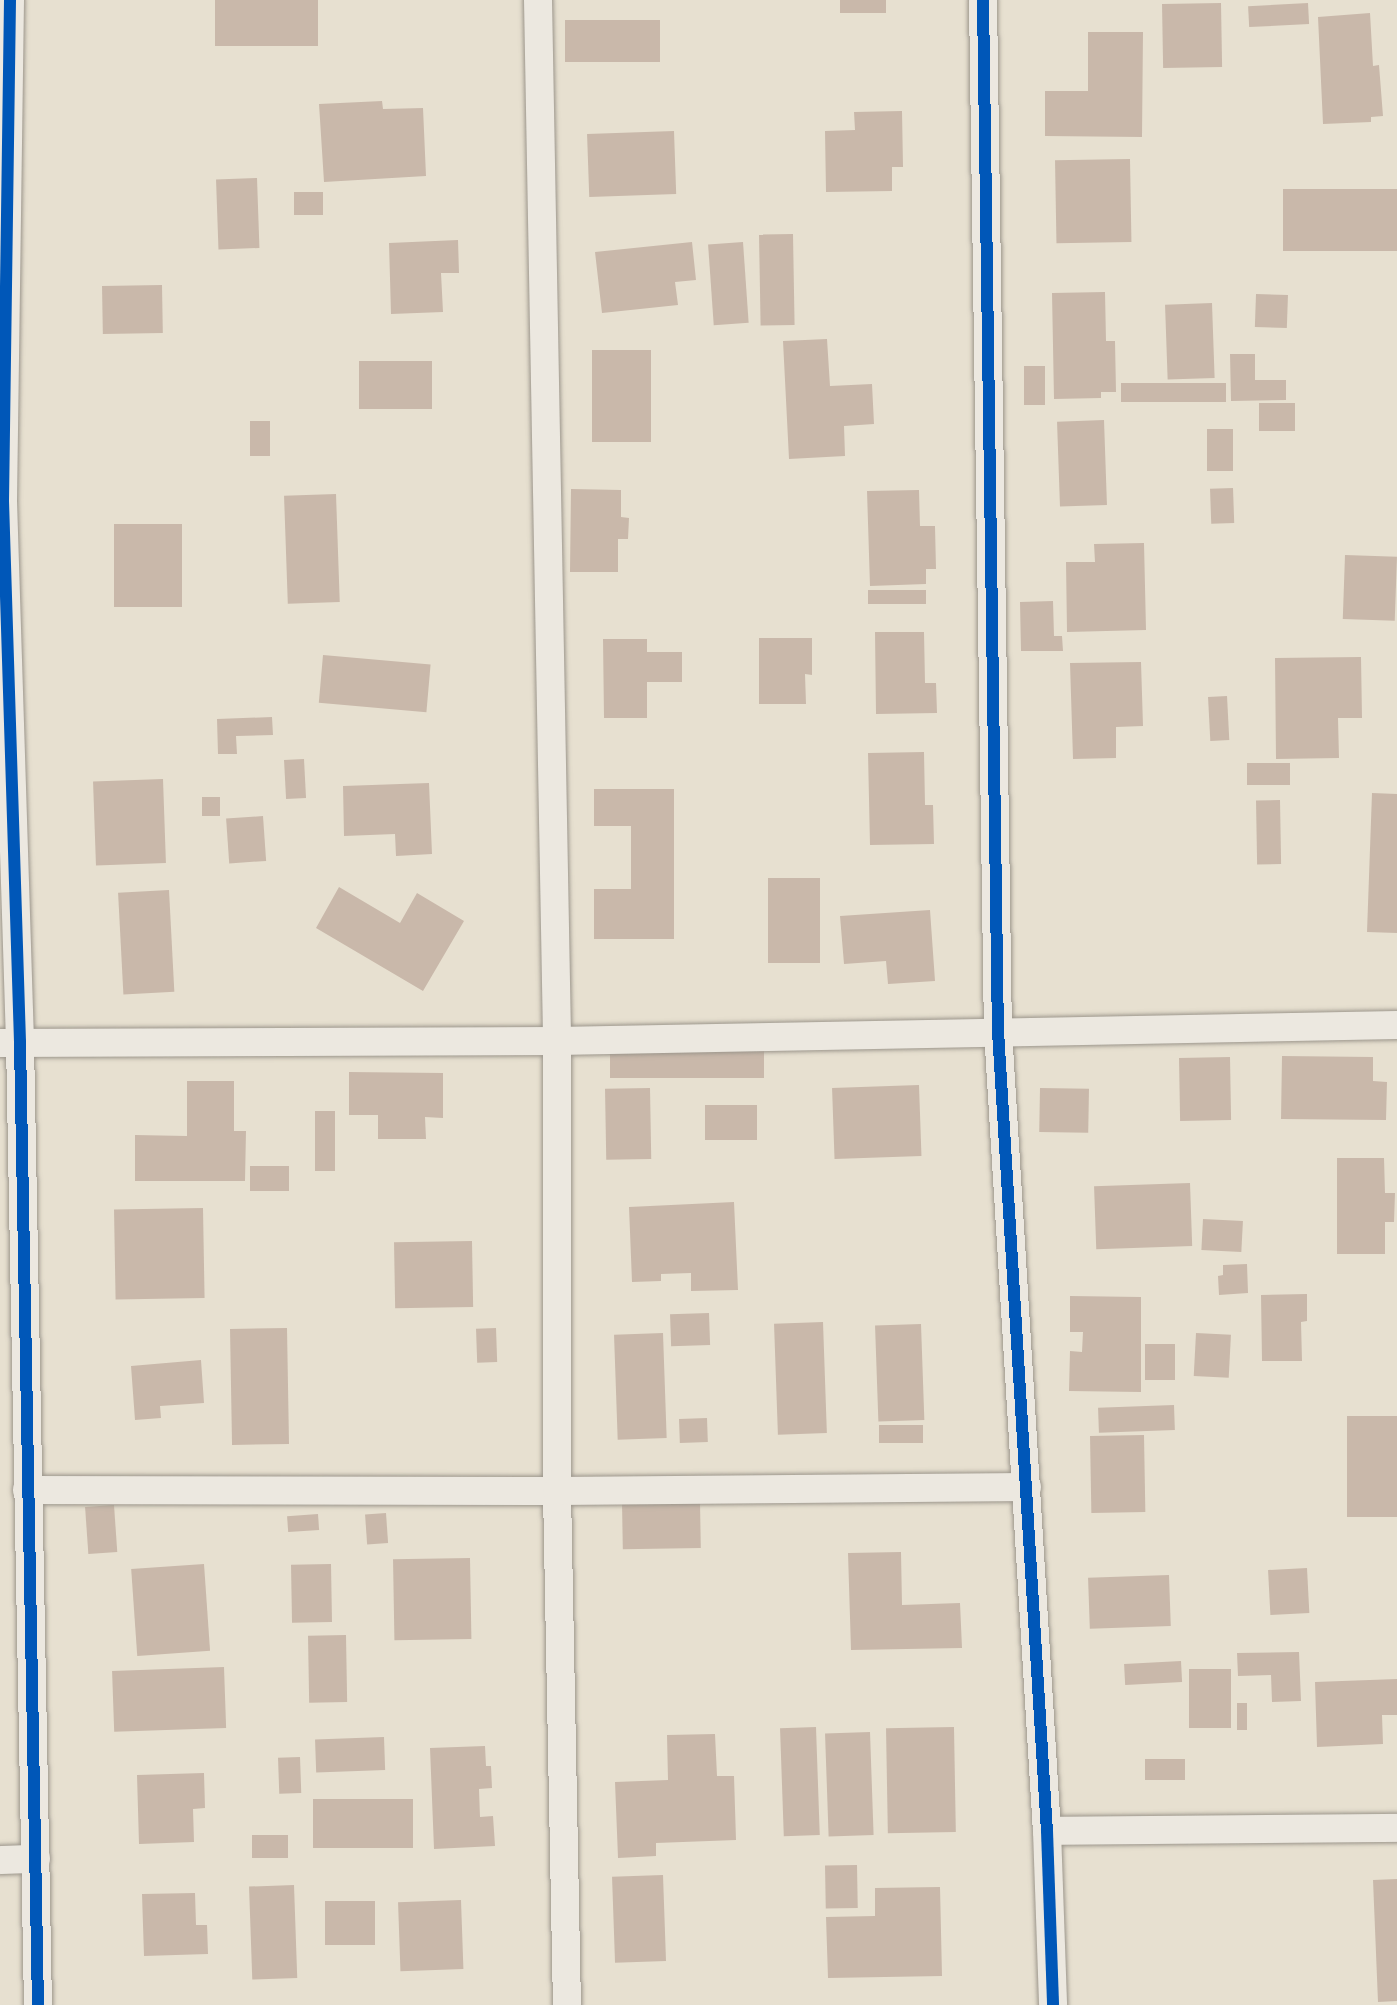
<!DOCTYPE html>
<html>
<head>
<meta charset="utf-8">
<style>
  body { margin:0 }
  #map { position:relative; width:1397px; height:2005px; overflow:hidden; background:#e7e0d0; font-family:Vollkorn,serif }
  div>[style] { position:absolute }
  [style*='--x'] { left:calc(var(--x)*1px); top:calc(var(--y)*1px); width:calc(var(--w)*1px); rotate:calc(var(--a)*1deg) }
  .building>* { inset:0; background:#c9b8aa; transform-origin:0 0 }
  .roads { filter:drop-shadow(0 0 2px #9c968c) drop-shadow(0 0 2px #9c968c) }
  .minor>* { height:28px; margin:-14px; padding:0 14px; transform-origin:14px; border-radius:14px; background:#ece8e0 }
  .cycleway>* { height:12px; margin:-6px; padding:0 6px; transform-origin:6px; border-radius:6px; background:#0057b8 }
  span { translate:-50% -50%; white-space:nowrap; text-align:center; line-height:1.15; -webkit-text-stroke:7px #f5eddb; paint-order:stroke }
</style>
</head>
<body>
<div id="map">
  <div class="building">
    <i style="left:215px;top:0;width:103px;height:46px"></i>
    <i style="left:840px;top:0;width:46px;height:13px"></i>
    <i style="left:1221px;top:3px;width:64px;height:59px;rotate:89deg"></i>
    <i style="left:1308px;top:3px;width:21px;height:60px;rotate:87deg"></i>
    <i style="clip-path:polygon(1370px 13px,1373px 66px,1379px 65px,1383px 116px,1371px 117px,1371px 122px,1323px 124px,1318px 17px)"></i>
    <i style="left:660px;top:20px;width:42px;height:95px;rotate:90deg"></i>
    <i style="clip-path:polygon(1088px 32px,1143px 32px,1142px 137px,1045px 136px,1045px 91px,1088px 91px)"></i>
    <i style="clip-path:polygon(382px 101px,383px 109px,423px 108px,426px 176px,324px 182px,319px 104px)"></i>
    <i style="clip-path:polygon(902px 111px,903px 167px,892px 167px,892px 191px,826px 192px,825px 131px,855px 130px,854px 112px)"></i>
    <i style="left:674px;top:131px;width:63px;height:87px;rotate:88deg"></i>
    <i style="left:1130px;top:159px;width:83px;height:75px;rotate:89deg"></i>
    <i style="left:257px;top:178px;width:70px;height:41px;rotate:88deg"></i>
    <i style="left:1397px;top:189px;width:62px;height:114px;rotate:90deg"></i>
    <i style="left:294px;top:192px;width:29px;height:23px"></i>
    <i style="left:793px;top:234px;width:91px;height:34px;rotate:89deg"></i>
    <i style="clip-path:polygon(458px 240px,459px 273px,441px 273px,443px 312px,391px 314px,389px 243px)"></i>
    <i style="clip-path:polygon(692px 242px,696px 280px,675px 282px,678px 305px,602px 313px,595px 252px)"></i>
    <i style="left:743px;top:242px;width:81px;height:35px;rotate:86deg"></i>
    <i style="left:162px;top:285px;width:48px;height:60px;rotate:89deg"></i>
    <i style="clip-path:polygon(1105px 292px,1106px 341px,1115px 341px,1116px 392px,1101px 392px,1101px 398px,1054px 399px,1052px 293px)"></i>
    <i style="left:1256px;top:294px;width:32px;height:33px;rotate:2deg"></i>
    <i style="left:1212px;top:303px;width:75px;height:47px;rotate:88deg"></i>
    <i style="clip-path:polygon(827px 339px,830px 386px,872px 384px,874px 424px,844px 426px,845px 456px,789px 459px,783px 341px)"></i>
    <i style="left:592px;top:350px;width:59px;height:92px"></i>
    <i style="clip-path:polygon(1230px 354px,1255px 354px,1255px 380px,1286px 380px,1286px 400px,1231px 401px)"></i>
    <i style="left:432px;top:361px;width:48px;height:73px;rotate:90deg"></i>
    <i style="left:1045px;top:366px;width:39px;height:21px;rotate:90deg"></i>
    <i style="left:1226px;top:383px;width:19px;height:105px;rotate:90deg"></i>
    <i style="left:1259px;top:403px;width:36px;height:28px"></i>
    <i style="left:1104px;top:420px;width:85px;height:47px;rotate:88deg"></i>
    <i style="left:250px;top:421px;width:20px;height:35px"></i>
    <i style="left:1207px;top:429px;width:26px;height:42px"></i>
    <i style="left:1233px;top:488px;width:35px;height:23px;rotate:88deg"></i>
    <i style="clip-path:polygon(571px 489px,621px 490px,621px 517px,629px 518px,628px 539px,618px 539px,618px 572px,570px 572px)"></i>
    <i style="clip-path:polygon(919px 490px,920px 526px,935px 526px,936px 569px,926px 569px,926px 584px,870px 586px,867px 491px)"></i>
    <i style="left:336px;top:494px;width:108px;height:52px;rotate:88deg"></i>
    <i style="left:114px;top:524px;width:68px;height:83px"></i>
    <i style="clip-path:polygon(1144px 543px,1146px 630px,1067px 632px,1066px 562px,1095px 562px,1094px 544px)"></i>
    <i style="left:1345px;top:555px;width:52px;height:64px;rotate:2deg"></i>
    <i style="left:868px;top:590px;width:58px;height:14px"></i>
    <i style="clip-path:polygon(1053px 601px,1054px 636px,1062px 636px,1063px 651px,1021px 651px,1020px 602px)"></i>
    <i style="clip-path:polygon(875px 632px,924px 632px,925px 683px,936px 683px,937px 713px,876px 714px)"></i>
    <i style="clip-path:polygon(759px 638px,812px 638px,812px 675px,805px 674px,806px 704px,759px 704px)"></i>
    <i style="clip-path:polygon(603px 639px,647px 639px,647px 652px,682px 652px,682px 682px,647px 682px,647px 718px,604px 718px)"></i>
    <i style="left:323px;top:655px;width:108px;height:48px;rotate:5deg"></i>
    <i style="clip-path:polygon(1361px 657px,1362px 718px,1338px 718px,1339px 758px,1276px 759px,1275px 658px)"></i>
    <i style="clip-path:polygon(1141px 662px,1143px 726px,1116px 727px,1116px 758px,1073px 759px,1070px 663px)"></i>
    <i style="left:1227px;top:696px;width:44px;height:19px;rotate:87deg"></i>
    <i style="clip-path:polygon(272px 717px,273px 735px,236px 736px,237px 754px,218px 754px,217px 719px)"></i>
    <i style="clip-path:polygon(924px 752px,925px 805px,933px 805px,934px 844px,870px 845px,868px 753px)"></i>
    <i style="left:304px;top:759px;width:39px;height:20px;rotate:87deg"></i>
    <i style="left:1247px;top:763px;width:43px;height:22px"></i>
    <i style="left:163px;top:779px;width:84px;height:70px;rotate:88deg"></i>
    <i style="clip-path:polygon(429px 783px,432px 854px,396px 856px,395px 834px,344px 836px,343px 786px)"></i>
    <i style="clip-path:polygon(594px 789px,674px 789px,674px 939px,594px 939px,594px 889px,631px 889px,631px 826px,594px 826px)"></i>
    <i style="clip-path:polygon(1372px 793px,1397px 794px,1397px 933px,1367px 932px)"></i>
    <i style="left:202px;top:797px;width:18px;height:19px"></i>
    <i style="left:1280px;top:800px;width:64px;height:24px;rotate:89deg"></i>
    <i style="left:263px;top:816px;width:45px;height:37px;rotate:86deg"></i>
    <i style="left:768px;top:878px;width:52px;height:85px"></i>
    <i style="clip-path:polygon(339px 887px,400px 923px,417px 893px,464px 921px,423px 991px,316px 928px)"></i>
    <i style="left:169px;top:890px;width:102px;height:51px;rotate:87deg"></i>
    <i style="clip-path:polygon(930px 910px,935px 981px,888px 984px,886px 961px,844px 964px,840px 916px)"></i>
    <i style="left:610px;top:1047px;width:154px;height:31px"></i>
    <i style="clip-path:polygon(1282px 1056px,1373px 1057px,1373px 1081px,1387px 1082px,1386px 1120px,1281px 1119px)"></i>
    <i style="left:1230px;top:1057px;width:63px;height:51px;rotate:89deg"></i>
    <i style="clip-path:polygon(349px 1072px,443px 1073px,443px 1118px,425px 1117px,426px 1139px,378px 1139px,378px 1115px,349px 1115px)"></i>
    <i style="clip-path:polygon(187px 1081px,234px 1081px,234px 1131px,246px 1131px,245px 1181px,135px 1181px,135px 1135px,187px 1136px)"></i>
    <i style="left:919px;top:1085px;width:71px;height:87px;rotate:88deg"></i>
    <i style="left:650px;top:1088px;width:71px;height:45px;rotate:89deg"></i>
    <i style="left:1040px;top:1088px;width:49px;height:44px;rotate:1deg"></i>
    <i style="left:705px;top:1105px;width:52px;height:35px"></i>
    <i style="left:315px;top:1111px;width:20px;height:60px"></i>
    <i style="clip-path:polygon(1337px 1158px,1384px 1158px,1385px 1193px,1395px 1193px,1394px 1222px,1385px 1222px,1385px 1254px,1337px 1254px)"></i>
    <i style="left:250px;top:1166px;width:39px;height:25px"></i>
    <i style="left:1190px;top:1183px;width:63px;height:96px;rotate:88deg"></i>
    <i style="clip-path:polygon(734px 1202px,738px 1290px,691px 1291px,691px 1273px,661px 1274px,661px 1281px,632px 1282px,629px 1207px)"></i>
    <i style="left:203px;top:1208px;width:90px;height:89px;rotate:89deg"></i>
    <i style="left:1203px;top:1219px;width:40px;height:31px;rotate:3deg"></i>
    <i style="left:472px;top:1241px;width:66px;height:78px;rotate:89deg"></i>
    <i style="clip-path:polygon(1247px 1264px,1248px 1293px,1219px 1295px,1218px 1276px,1223px 1275px,1223px 1265px)"></i>
    <i style="clip-path:polygon(1307px 1294px,1307px 1321px,1301px 1322px,1302px 1361px,1262px 1361px,1261px 1295px)"></i>
    <i style="clip-path:polygon(1070px 1296px,1141px 1297px,1141px 1392px,1069px 1391px,1070px 1351px,1082px 1352px,1083px 1332px,1070px 1332px)"></i>
    <i style="left:709px;top:1313px;width:32px;height:39px;rotate:88deg"></i>
    <i style="left:823px;top:1322px;width:111px;height:49px;rotate:88deg"></i>
    <i style="left:921px;top:1324px;width:96px;height:46px;rotate:88deg"></i>
    <i style="left:287px;top:1328px;width:116px;height:57px;rotate:89deg"></i>
    <i style="left:496px;top:1328px;width:34px;height:20px;rotate:88deg"></i>
    <i style="left:663px;top:1333px;width:105px;height:49px;rotate:88deg"></i>
    <i style="left:1196px;top:1333px;width:35px;height:43px;rotate:3deg"></i>
    <i style="left:1145px;top:1344px;width:30px;height:36px"></i>
    <i style="clip-path:polygon(201px 1360px,204px 1403px,160px 1406px,161px 1418px,135px 1420px,131px 1366px)"></i>
    <i style="left:1174px;top:1405px;width:25px;height:76px;rotate:88deg"></i>
    <i style="left:1397px;top:1416px;width:101px;height:50px;rotate:90deg"></i>
    <i style="left:707px;top:1418px;width:24px;height:28px;rotate:88deg"></i>
    <i style="left:879px;top:1425px;width:44px;height:18px"></i>
    <i style="left:1144px;top:1435px;width:77px;height:54px;rotate:89deg"></i>
    <i style="left:700px;top:1502px;width:46px;height:78px;rotate:89deg"></i>
    <i style="left:114px;top:1505px;width:47px;height:29px;rotate:86deg"></i>
    <i style="left:386px;top:1513px;width:30px;height:21px;rotate:86deg"></i>
    <i style="left:318px;top:1514px;width:16px;height:31px;rotate:86deg"></i>
    <i style="clip-path:polygon(901px 1552px,902px 1605px,960px 1603px,962px 1648px,851px 1650px,848px 1553px)"></i>
    <i style="left:470px;top:1558px;width:81px;height:77px;rotate:89deg"></i>
    <i style="left:204px;top:1564px;width:87px;height:73px;rotate:86deg"></i>
    <i style="left:331px;top:1564px;width:58px;height:40px;rotate:89deg"></i>
    <i style="left:1307px;top:1568px;width:45px;height:39px;rotate:87deg"></i>
    <i style="left:1169px;top:1575px;width:51px;height:81px;rotate:88deg"></i>
    <i style="left:346px;top:1635px;width:67px;height:38px;rotate:89deg"></i>
    <i style="clip-path:polygon(1299px 1652px,1301px 1701px,1272px 1702px,1271px 1675px,1238px 1676px,1237px 1653px)"></i>
    <i style="left:1181px;top:1661px;width:21px;height:57px;rotate:87deg"></i>
    <i style="left:224px;top:1667px;width:61px;height:112px;rotate:88deg"></i>
    <i style="left:1189px;top:1669px;width:42px;height:59px"></i>
    <i style="clip-path:polygon(1397px 1679px,1397px 1715px,1382px 1715px,1383px 1744px,1317px 1747px,1315px 1682px)"></i>
    <i style="left:1237px;top:1703px;width:10px;height:27px"></i>
    <i style="left:816px;top:1727px;width:108px;height:36px;rotate:88deg"></i>
    <i style="left:954px;top:1727px;width:105px;height:68px;rotate:89deg"></i>
    <i style="left:870px;top:1732px;width:103px;height:45px;rotate:88deg"></i>
    <i style="clip-path:polygon(715px 1734px,717px 1776px,734px 1776px,736px 1840px,656px 1843px,656px 1856px,618px 1858px,615px 1782px,668px 1780px,667px 1735px)"></i>
    <i style="left:384px;top:1737px;width:33px;height:69px;rotate:88deg"></i>
    <i style="clip-path:polygon(485px 1746px,486px 1766px,491px 1766px,492px 1788px,479px 1789px,480px 1817px,493px 1816px,495px 1846px,434px 1849px,430px 1748px)"></i>
    <i style="left:300px;top:1757px;width:36px;height:22px;rotate:88deg"></i>
    <i style="left:1185px;top:1759px;width:21px;height:40px;rotate:90deg"></i>
    <i style="clip-path:polygon(204px 1773px,205px 1808px,193px 1809px,194px 1842px,139px 1844px,137px 1775px)"></i>
    <i style="left:313px;top:1799px;width:100px;height:49px"></i>
    <i style="left:288px;top:1835px;width:23px;height:36px;rotate:90deg"></i>
    <i style="left:857px;top:1865px;width:43px;height:32px;rotate:89deg"></i>
    <i style="left:663px;top:1875px;width:86px;height:51px;rotate:88deg"></i>
    <i style="clip-path:polygon(1397px 1879px,1397px 2001px,1378px 2002px,1373px 1880px)"></i>
    <i style="left:294px;top:1885px;width:93px;height:45px;rotate:88deg"></i>
    <i style="clip-path:polygon(940px 1887px,942px 1976px,828px 1978px,826px 1917px,875px 1916px,875px 1888px)"></i>
    <i style="clip-path:polygon(195px 1893px,196px 1925px,207px 1925px,208px 1954px,144px 1956px,142px 1894px)"></i>
    <i style="left:461px;top:1900px;width:69px;height:63px;rotate:88deg"></i>
    <i style="left:325px;top:1901px;width:50px;height:44px"></i>
  </div>
  <div class="roads">
    <div class="minor">
      <i style="--x:10;--y:0;--w:501;--a:90.8"></i>
      <i style="--x:3;--y:501;--w:541;--a:88.2"></i>
      <i style="--x:20;--y:1042;--w:963;--a:88.93"></i>
      <i style="--x:538;--y:0;--w:1041;--a:88.95"></i>
      <i style="--x:557;--y:1041;--w:450;--a:90"></i>
      <i style="--x:557;--y:1491;--w:514;--a:88.89"></i>
      <i style="--x:983;--y:0;--w:1031;--a:89.17"></i>
      <i style="--x:998;--y:1031;--w:801;--a:86.5"></i>
      <i style="--x:1047;--y:1831;--w:174;--a:88"></i>
      <i style="--x:0;--y:1043;--w:557;--a:-0.21"></i>
      <i style="--x:557;--y:1041;--w:840;--a:-1.09"></i>
      <i style="--x:27;--y:1490;--w:530;--a:0.11"></i>
      <i style="--x:557;--y:1491;--w:470;--a:-0.5"></i>
      <i style="--x:1047;--y:1831;--w:350;--a:-0.5"></i>
      <i style="--x:0;--y:1860;--w:36;--a:-2"></i>
    </div>
  </div>
  <div class="cycleway">
    <i style="--x:10;--y:0;--w:501;--a:90.8"></i>
    <i style="--x:3;--y:501;--w:541;--a:88.2"></i>
    <i style="--x:20;--y:1042;--w:963;--a:88.93"></i>
    <i style="--x:983;--y:0;--w:1031;--a:89.17"></i>
    <i style="--x:998;--y:1031;--w:801;--a:86.5"></i>
    <i style="--x:1047;--y:1831;--w:174;--a:88"></i>
  </div>
</div>
</body>
</html>
